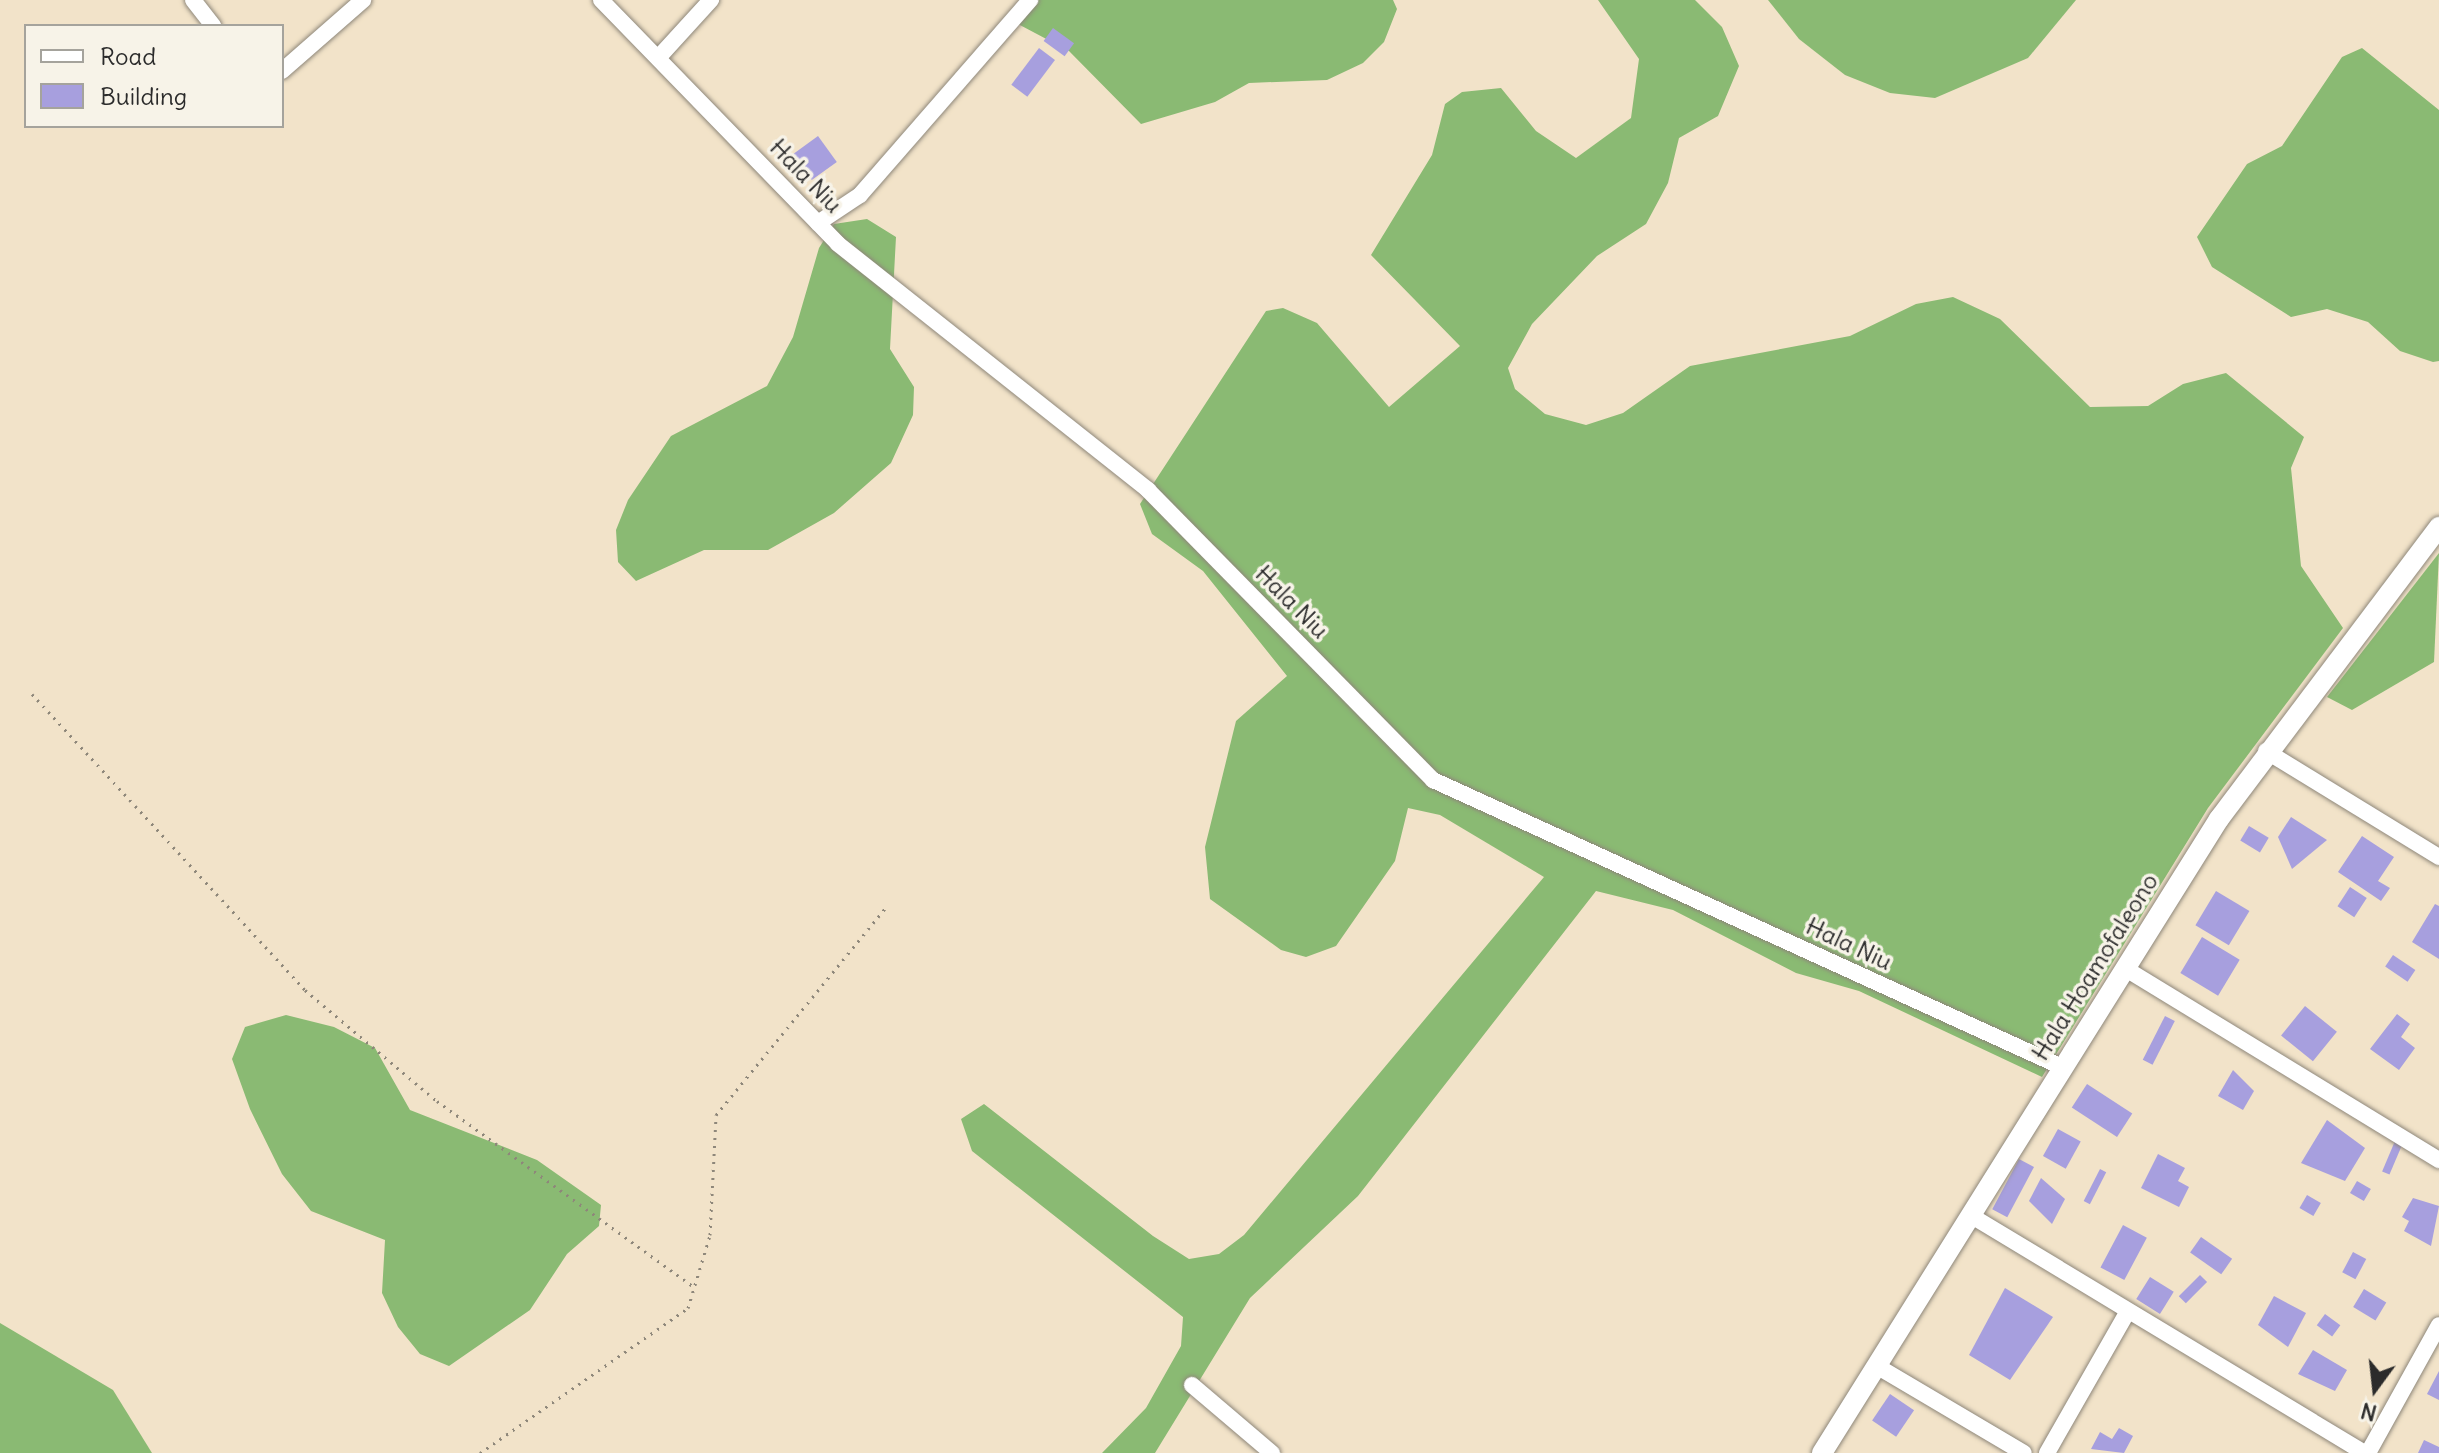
<!DOCTYPE html>
<html>
<head>
<meta charset="utf-8">
<style>
  body { margin:0 }
  #map { position:relative; width:2439px; height:1453px; overflow:hidden; background:#f2e3c9; font-family:Delius,sans-serif }
  div>[style] { position:absolute }
  [style*='--x'] { left:calc(var(--x)*1px); top:calc(var(--y)*1px); width:calc(var(--w)*1px); rotate:calc(var(--a)*1deg) }
  .forest>* { inset:0; background:#8aba73 }
  .building>* { inset:0; background:#a79fde; transform-origin:0 0 }
  .path>* { height:3px; margin-top:-1.5px; transform-origin:0; background:repeating-linear-gradient(90deg,#8e877a 0 2px,transparent 0 8px) }
  .roads { filter:drop-shadow(0 0 2px #8e877a) drop-shadow(0 0 2px #8e877a) }
  .minor>* { height:16px; margin:-8px; padding:0 8px; transform-origin:8px; border-radius:8px; background:#fff }
  .tertiary>* { height:20px; margin:-10px; padding:0 10px; transform-origin:10px; border-radius:10px; background:#fff }
  span { translate:-50% -50%; white-space:nowrap; text-align:center; line-height:1.15; -webkit-text-stroke:7px #f7f3e8; paint-order:stroke }
  .street-label { font-size:24px; color:#2b2b2b }
  .legend { position:absolute; left:24px; top:24px; width:260px; height:104px; box-sizing:border-box; background:#f7f3e8; border:2px solid #a5a39c; margin:0; padding:10px 14px; list-style:none; font-size:24px; color:#2b2b2b }
  .legend li { display:flex; align-items:center; gap:16px; height:40px }
  .legend b { width:40px; border:2px solid #a5a39c }
  .north { position:absolute; left:2335px; top:1349px; width:80px; height:80px; -webkit-text-stroke:6px #f7f3e8; paint-order:stroke; rotate:195deg; font-size:22px; font-weight:700; line-height:32px; text-align:center; color:#2b2b2b }
  .north::after { content:''; display:block; margin:auto; width:28px; height:36px; background:#2b2b2b; clip-path:polygon(50% 0,100% 100%,50% 72%,0 100%) }
</style>
</head>
<body>
<div id="map">
  <div class="forest">
    <i style="clip-path:polygon(1025px 0,1393px 0,1397px 9px,1384px 42px,1363px 63px,1327px 80px,1249px 83px,1215px 102px,1141px 124px,1069px 51px,1018px 24px)"></i>
    <i style="clip-path:polygon(1598px 0,1695px 0,1722px 27px,1739px 66px,1718px 116px,1679px 138px,1668px 183px,1646px 224px,1597px 256px,1532px 324px,1508px 368px,1515px 389px,1545px 414px,1586px 425px,1623px 413px,1690px 366px,1850px 336px,1916px 304px,1953px 297px,2000px 319px,2090px 407px,2148px 406px,2183px 384px,2226px 373px,2304px 437px,2291px 468px,2301px 566px,2343px 628px,2208px 808px,2042px 1077px,1859px 991px,1796px 973px,1673px 910px,1596px 891px,1358px 1196px,1250px 1298px,1155px 1453px,1102px 1453px,1146px 1408px,1181px 1346px,1183px 1317px,972px 1151px,961px 1119px,984px 1104px,1153px 1236px,1189px 1259px,1219px 1254px,1244px 1235px,1544px 877px,1440px 815px,1408px 808px,1395px 861px,1336px 946px,1306px 957px,1281px 950px,1210px 899px,1205px 847px,1236px 721px,1287px 676px,1203px 571px,1152px 534px,1140px 504px,1266px 311px,1283px 308px,1317px 323px,1389px 407px,1460px 346px,1371px 255px,1432px 155px,1445px 104px,1462px 92px,1501px 88px,1536px 131px,1576px 158px,1631px 118px,1639px 59px)"></i>
    <i style="clip-path:polygon(1768px 0,2076px 0,2028px 58px,1935px 98px,1890px 93px,1845px 75px,1799px 39px)"></i>
    <i style="clip-path:polygon(2362px 48px,2439px 110px,2439px 361px,2433px 362px,2400px 351px,2368px 322px,2327px 309px,2291px 317px,2212px 267px,2197px 237px,2247px 164px,2282px 146px,2342px 57px)"></i>
    <i style="clip-path:polygon(867px 219px,896px 237px,890px 349px,914px 387px,913px 415px,891px 463px,834px 513px,768px 550px,704px 550px,636px 581px,618px 562px,616px 530px,628px 500px,671px 436px,767px 386px,793px 337px,819px 248px,834px 224px)"></i>
    <i style="clip-path:polygon(2439px 553px,2434px 662px,2352px 710px,2327px 697px)"></i>
    <i style="clip-path:polygon(286px 1015px,334px 1027px,375px 1048px,410px 1110px,537px 1160px,601px 1205px,599px 1226px,567px 1254px,530px 1310px,449px 1366px,420px 1354px,398px 1327px,382px 1293px,385px 1240px,311px 1211px,282px 1174px,250px 1109px,232px 1059px,245px 1027px)"></i>
    <i style="clip-path:polygon(0 1323px,113px 1390px,152px 1453px,0 1453px)"></i>
  </div>
  <div class="building">
    <i style="left:1053px;top:28px;width:26px;height:16px;rotate:36deg"></i>
    <i style="left:1039px;top:48px;width:20px;height:46px;rotate:37deg"></i>
    <i style="left:818px;top:136px;width:32px;height:31px;rotate:54deg"></i>
    <i style="clip-path:polygon(2291px 817px,2327px 840px,2292px 869px,2278px 837px)"></i>
    <i style="left:2249px;top:826px;width:23px;height:17px;rotate:31deg"></i>
    <i style="clip-path:polygon(2362px 836px,2394px 857px,2378px 881px,2390px 888px,2381px 901px,2338px 872px)"></i>
    <i style="left:2350px;top:887px;width:20px;height:23px;rotate:33deg"></i>
    <i style="left:2216px;top:891px;width:39px;height:40px;rotate:31deg"></i>
    <i style="clip-path:polygon(2435px 904px,2439px 906px,2439px 959px,2412px 942px)"></i>
    <i style="left:2202px;top:937px;width:44px;height:42px;rotate:31deg"></i>
    <i style="left:2393px;top:955px;width:27px;height:14px;rotate:34deg"></i>
    <i style="left:2305px;top:1006px;width:41px;height:38px;rotate:39deg"></i>
    <i style="clip-path:polygon(2397px 1014px,2410px 1024px,2401px 1037px,2415px 1048px,2399px 1070px,2370px 1049px)"></i>
    <i style="left:2165px;top:1016px;width:11px;height:49px;rotate:27deg"></i>
    <i style="clip-path:polygon(2233px 1070px,2254px 1091px,2243px 1110px,2218px 1096px)"></i>
    <i style="left:2087px;top:1084px;width:54px;height:28px;rotate:33deg"></i>
    <i style="clip-path:polygon(2327px 1120px,2365px 1148px,2345px 1181px,2301px 1163px)"></i>
    <i style="left:2058px;top:1129px;width:26px;height:31px;rotate:29deg"></i>
    <i style="left:2395px;top:1141px;width:8px;height:33px;rotate:23deg"></i>
    <i style="clip-path:polygon(2158px 1154px,2185px 1168px,2178px 1181px,2189px 1187px,2179px 1207px,2141px 1188px)"></i>
    <i style="left:2019px;top:1159px;width:17px;height:57px;rotate:28deg"></i>
    <i style="left:2100px;top:1169px;width:7px;height:36px;rotate:27deg"></i>
    <i style="clip-path:polygon(2041px 1178px,2065px 1199px,2052px 1224px,2029px 1201px)"></i>
    <i style="left:2357px;top:1181px;width:16px;height:14px;rotate:30deg"></i>
    <i style="left:2307px;top:1195px;width:16px;height:15px;rotate:30deg"></i>
    <i style="clip-path:polygon(2413px 1198px,2439px 1206px,2431px 1246px,2404px 1231px,2409px 1221px,2402px 1217px)"></i>
    <i style="left:2123px;top:1225px;width:27px;height:48px;rotate:28deg"></i>
    <i style="left:2201px;top:1237px;width:38px;height:19px;rotate:35deg"></i>
    <i style="left:2353px;top:1252px;width:15px;height:23px;rotate:28deg"></i>
    <i style="left:2200px;top:1275px;width:10px;height:30px;rotate:45deg"></i>
    <i style="left:2150px;top:1277px;width:28px;height:26px;rotate:32deg"></i>
    <i style="clip-path:polygon(2005px 1288px,2053px 1317px,2010px 1380px,1969px 1355px)"></i>
    <i style="left:2364px;top:1289px;width:26px;height:21px;rotate:31deg"></i>
    <i style="clip-path:polygon(2274px 1296px,2306px 1313px,2288px 1347px,2258px 1325px)"></i>
    <i style="left:2325px;top:1314px;width:19px;height:14px;rotate:36deg"></i>
    <i style="clip-path:polygon(2313px 1350px,2347px 1370px,2335px 1391px,2298px 1374px)"></i>
    <i style="clip-path:polygon(2439px 1371px,2439px 1400px,2427px 1394px)"></i>
    <i style="left:1890px;top:1394px;width:29px;height:32px;rotate:34deg"></i>
    <i style="clip-path:polygon(2119px 1428px,2133px 1436px,2124px 1453px,2091px 1449px,2100px 1432px,2112px 1439px)"></i>
    <i style="clip-path:polygon(2424px 1440px,2439px 1447px,2439px 1453px,2418px 1453px)"></i>
  </div>
  <div class="path">
    <i style="--x:32;--y:694;--w:403;--a:47.3"></i>
    <i style="--x:305;--y:990;--w:172;--a:40.1"></i>
    <i style="--x:437;--y:1101;--w:319;--a:35.9"></i>
    <i style="--x:480;--y:1453;--w:254;--a:-34.9"></i>
    <i style="--x:688;--y:1308;--w:76;--a:-73.2"></i>
    <i style="--x:710;--y:1235;--w:120;--a:-87.1"></i>
    <i style="--x:716;--y:1115;--w:271;--a:-50.7"></i>
  </div>
  <div class="roads">
    <div class="minor">
      <i style="--x:193;--y:0;--w:33;--a:52"></i>
      <i style="--x:601;--y:0;--w:340;--a:45.8"></i>
      <i style="--x:838;--y:244;--w:396;--a:38.4"></i>
      <i style="--x:1148;--y:490;--w:407;--a:45.5"></i>
      <i style="--x:1433;--y:780;--w:691;--a:24.53"></i>
      <i style="--x:658;--y:58;--w:79;--a:-47.6"></i>
      <i style="--x:282;--y:71;--w:108;--a:-41.2"></i>
      <i style="--x:818;--y:223;--w:50;--a:-33.7"></i>
      <i style="--x:860;--y:195;--w:259;--a:-48.9"></i>
      <i style="--x:2266;--y:751;--w:203;--a:31.5"></i>
      <i style="--x:2126;--y:969;--w:367;--a:31.4"></i>
      <i style="--x:1970;--y:1215;--w:460;--a:31.1"></i>
      <i style="--x:1880;--y:1368;--w:167;--a:30.6"></i>
      <i style="--x:1192;--y:1385;--w:105;--a:40.4"></i>
      <i style="--x:2047;--y:1453;--w:163;--a:-60.3"></i>
      <i style="--x:2368;--y:1453;--w:146;--a:-61"></i>
    </div>
    <div class="tertiary">
      <i style="--x:1822;--y:1453;--w:748;--a:-57.95"></i>
      <i style="--x:2219;--y:819;--w:366;--a:-53"></i>
    </div>
  </div>
  <div class="street-label">
    <span style="left:806px;top:176px;rotate:46deg">Hala Niu</span>
    <span style="left:1292px;top:602px;rotate:45deg">Hala Niu</span>
    <span style="left:1849px;top:944px;rotate:25deg">Hala Niu</span>
    <span style="left:2095px;top:967px;rotate:-58deg">Hala Hoamofaleono</span>
  </div>
  <ul class="legend">
  <li><b style="height:10px;background:#fff"></b>Road</li>
  <li><b style="height:22px;background:#a79fde"></b>Building</li>
  </ul>
  <div class="north">N</div>
</div>
</body>
</html>
